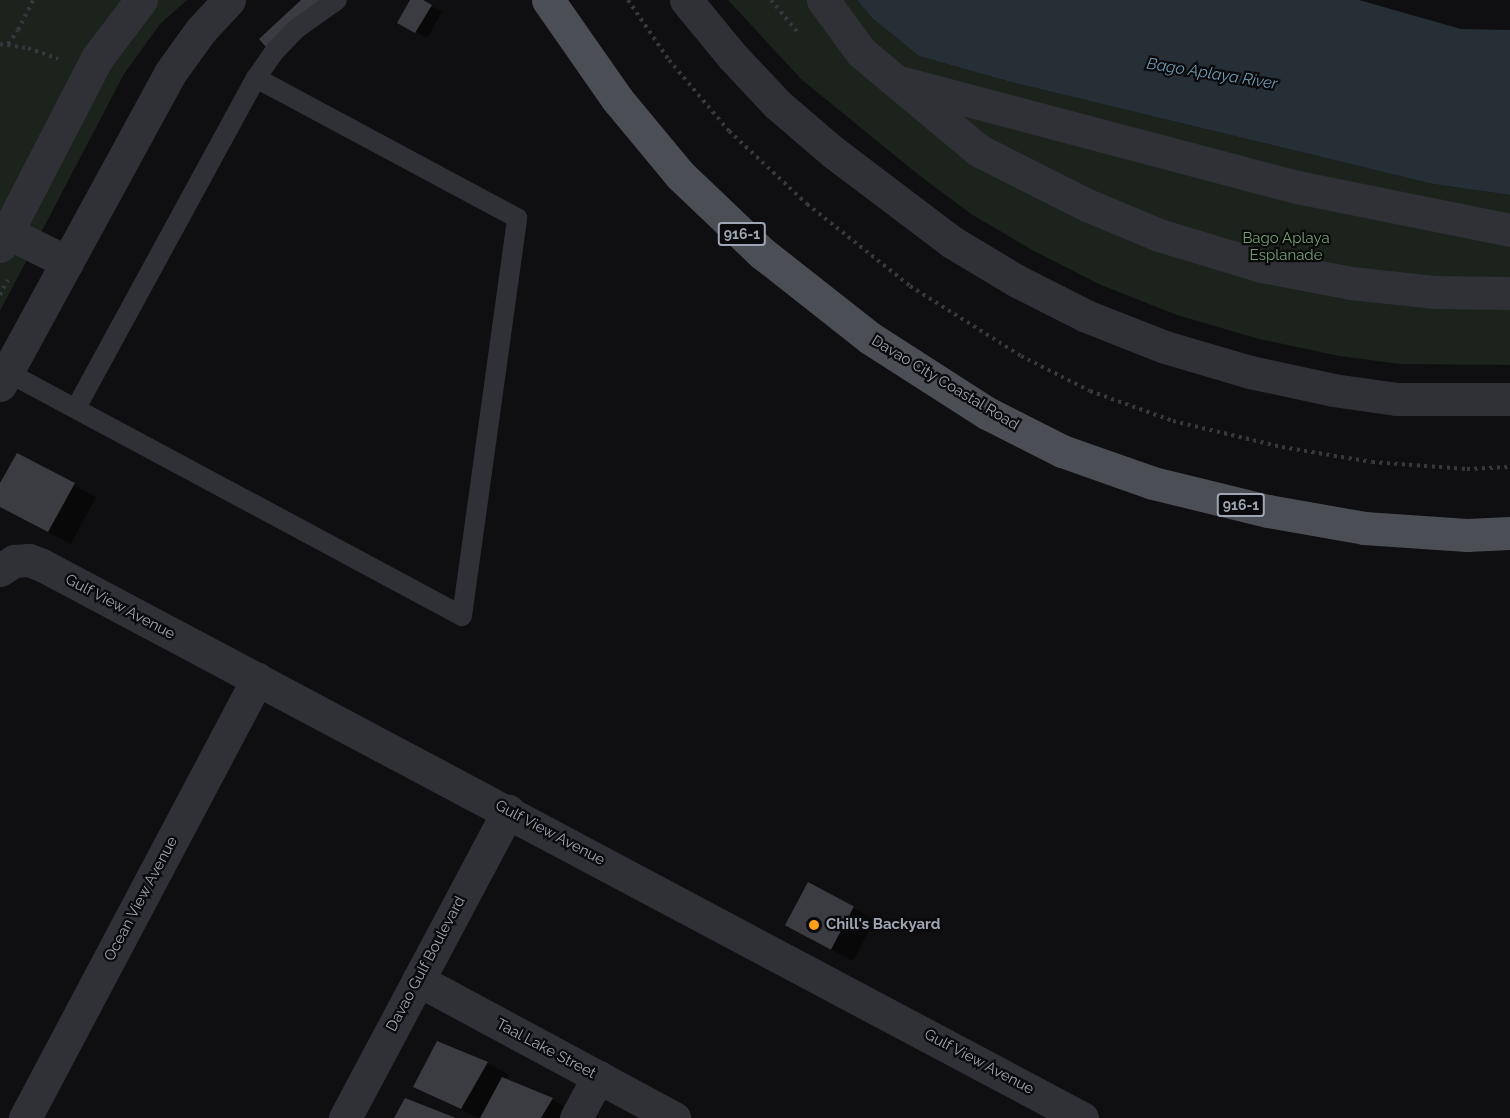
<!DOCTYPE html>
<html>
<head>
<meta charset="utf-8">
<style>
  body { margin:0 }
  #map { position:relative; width:1510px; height:1118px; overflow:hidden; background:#0f0f11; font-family:Raleway,sans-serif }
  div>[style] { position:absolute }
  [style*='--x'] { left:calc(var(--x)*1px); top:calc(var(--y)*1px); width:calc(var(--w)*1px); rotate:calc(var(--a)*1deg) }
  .green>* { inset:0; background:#1b231c }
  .water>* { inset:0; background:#252f35 }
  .shadow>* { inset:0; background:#0007 }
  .building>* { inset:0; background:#3b3c41; transform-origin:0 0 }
  .path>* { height:4px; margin-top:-2px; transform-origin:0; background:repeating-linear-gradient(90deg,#36383d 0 3px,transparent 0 7.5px) }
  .lane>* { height:20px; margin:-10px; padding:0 10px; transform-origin:10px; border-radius:10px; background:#303136 }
  .street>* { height:33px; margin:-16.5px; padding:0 16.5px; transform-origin:16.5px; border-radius:16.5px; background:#303136 }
  .primary>* { height:33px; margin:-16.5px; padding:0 16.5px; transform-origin:16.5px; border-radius:16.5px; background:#4c4e55 }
  .dots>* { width:16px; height:16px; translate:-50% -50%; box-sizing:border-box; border:3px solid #0a0a0c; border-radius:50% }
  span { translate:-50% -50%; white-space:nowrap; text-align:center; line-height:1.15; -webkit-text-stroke:4.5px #0a0a0c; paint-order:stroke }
  .shield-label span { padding:2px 4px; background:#0a0a0c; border:2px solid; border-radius:4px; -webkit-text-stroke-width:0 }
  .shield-label { font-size:14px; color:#9fa6b3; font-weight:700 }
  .park-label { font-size:15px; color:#74a074 }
  .street-label { font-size:15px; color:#9fa6b3 }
  .poi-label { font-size:15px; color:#9fa6b3; font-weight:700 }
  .left { translate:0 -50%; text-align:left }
  .water-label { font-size:16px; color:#7199b2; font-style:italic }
</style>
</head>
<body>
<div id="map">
  <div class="green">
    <i style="clip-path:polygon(0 0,187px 0,160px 24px,124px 74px,0 311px)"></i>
    <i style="clip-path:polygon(728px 0,857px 0,872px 18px,919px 56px,1007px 81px,1433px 184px,1510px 195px,1510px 365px,1400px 364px,1339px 356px,1259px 339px,1177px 315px,1101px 285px,1034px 251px,971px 214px,920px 176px,801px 79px)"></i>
  </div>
  <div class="water">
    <i style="clip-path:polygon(857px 0,1359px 0,1461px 29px,1510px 30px,1510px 195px,1433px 184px,1007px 81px,919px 56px,872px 18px)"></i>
  </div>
  <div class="shadow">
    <i style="clip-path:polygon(412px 0,421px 0,442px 12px,427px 38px,399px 22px)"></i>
    <i style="clip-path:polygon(17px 455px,96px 497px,71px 544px,0 506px,0 487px)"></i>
    <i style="clip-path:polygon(808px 884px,875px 920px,853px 961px,808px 938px)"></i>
    <i style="clip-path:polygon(487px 1063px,509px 1075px,506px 1080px,552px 1099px,574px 1112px,570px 1118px,478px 1118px,415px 1087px)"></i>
  </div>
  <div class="building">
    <i style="clip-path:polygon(301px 0,321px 0,266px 47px,259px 39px)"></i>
    <i style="clip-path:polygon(410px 0,423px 0,432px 5px,415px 33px,397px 23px)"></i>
    <i style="clip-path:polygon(17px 453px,75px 483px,48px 532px,0 507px,0 483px)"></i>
    <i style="left:808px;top:882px;width:52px;height:49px;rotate:28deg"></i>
    <i style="clip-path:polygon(437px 1041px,488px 1062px,461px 1109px,413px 1087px)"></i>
    <i style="clip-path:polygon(502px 1077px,553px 1098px,541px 1118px,480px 1118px)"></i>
    <i style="clip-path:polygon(405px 1098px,456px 1118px,394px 1118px)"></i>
  </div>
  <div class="path">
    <i style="--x:628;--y:0;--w:73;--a:55.7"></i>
    <i style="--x:669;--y:60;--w:93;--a:49.8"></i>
    <i style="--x:729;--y:131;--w:107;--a:43.1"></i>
    <i style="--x:807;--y:204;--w:132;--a:38.5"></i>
    <i style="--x:910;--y:286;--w:131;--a:32.2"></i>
    <i style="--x:1021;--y:356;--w:77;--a:26.9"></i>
    <i style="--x:1090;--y:391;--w:88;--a:19.9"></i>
    <i style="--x:1173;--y:421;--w:112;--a:13.4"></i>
    <i style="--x:1282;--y:447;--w:91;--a:9.5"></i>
    <i style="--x:1372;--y:462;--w:95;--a:4.2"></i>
    <i style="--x:1467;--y:469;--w:43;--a:-2.7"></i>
    <i style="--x:771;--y:0;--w:44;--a:50.5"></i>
    <i style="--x:0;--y:44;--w:28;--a:8"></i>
    <i style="--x:28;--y:48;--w:32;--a:20"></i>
    <i style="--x:8;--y:44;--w:17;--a:-54"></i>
    <i style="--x:18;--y:30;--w:34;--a:-63"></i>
    <i style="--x:0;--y:295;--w:17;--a:-62"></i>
  </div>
  <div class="lane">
    <i style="--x:7;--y:372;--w:516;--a:28.2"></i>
    <i style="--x:462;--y:616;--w:402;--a:-82.1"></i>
    <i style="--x:517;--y:218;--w:296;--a:-151.8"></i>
    <i style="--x:76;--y:408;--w:376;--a:-61.4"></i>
    <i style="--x:256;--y:78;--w:32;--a:-55"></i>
    <i style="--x:274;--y:52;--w:32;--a:-46"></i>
    <i style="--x:296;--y:29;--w:50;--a:-35.3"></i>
  </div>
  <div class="street">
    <i style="--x:686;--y:0;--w:72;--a:50.6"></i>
    <i style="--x:732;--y:56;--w:66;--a:46.8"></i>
    <i style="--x:777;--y:104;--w:74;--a:40.6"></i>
    <i style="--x:833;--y:152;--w:149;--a:37.1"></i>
    <i style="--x:952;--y:242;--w:76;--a:31"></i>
    <i style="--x:1017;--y:281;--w:77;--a:26.9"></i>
    <i style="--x:1086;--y:316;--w:85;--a:21.4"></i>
    <i style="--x:1165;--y:347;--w:89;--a:16.4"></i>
    <i style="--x:1250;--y:372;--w:85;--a:12.2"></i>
    <i style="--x:1333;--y:390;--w:65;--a:8"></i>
    <i style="--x:1397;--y:399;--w:113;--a:0"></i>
    <i style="--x:823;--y:0;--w:64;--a:53.8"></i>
    <i style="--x:861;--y:52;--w:153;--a:39.9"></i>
    <i style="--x:978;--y:150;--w:122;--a:26.8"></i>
    <i style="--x:1087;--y:205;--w:78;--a:22.6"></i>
    <i style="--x:1159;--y:235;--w:108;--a:16.8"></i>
    <i style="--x:1262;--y:266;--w:91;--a:10.8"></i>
    <i style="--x:1351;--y:283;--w:83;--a:6.2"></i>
    <i style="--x:1434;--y:292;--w:76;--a:0.8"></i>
    <i style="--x:903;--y:83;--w:407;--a:14.8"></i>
    <i style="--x:1297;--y:187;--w:217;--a:11.4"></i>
    <i style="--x:0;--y:229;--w:75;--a:26.2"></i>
    <i style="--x:0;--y:246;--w:212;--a:-62.7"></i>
    <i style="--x:97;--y:58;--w:73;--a:-52.8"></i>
    <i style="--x:0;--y:385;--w:355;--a:-61.4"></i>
    <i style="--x:170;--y:73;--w:53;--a:-54.2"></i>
    <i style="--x:201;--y:30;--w:41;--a:-47"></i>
    <i style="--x:0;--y:570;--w:17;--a:-33"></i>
    <i style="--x:14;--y:561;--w:15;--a:-4"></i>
    <i style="--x:29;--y:560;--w:14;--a:21"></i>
    <i style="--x:42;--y:565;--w:1178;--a:28"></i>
    <i style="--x:418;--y:980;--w:291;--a:28.3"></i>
    <i style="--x:25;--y:1118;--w:497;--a:-62.1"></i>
    <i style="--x:345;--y:1118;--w:348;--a:-62"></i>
    <i style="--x:576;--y:1118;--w:47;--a:-61.8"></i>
  </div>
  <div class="primary">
    <i style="--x:548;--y:0;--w:121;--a:55.1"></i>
    <i style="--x:617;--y:99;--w:99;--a:50.3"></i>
    <i style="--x:680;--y:175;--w:113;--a:43.6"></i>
    <i style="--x:762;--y:253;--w:137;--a:38.2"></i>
    <i style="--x:870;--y:338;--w:139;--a:32.7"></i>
    <i style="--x:987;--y:413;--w:84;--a:26.9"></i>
    <i style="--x:1062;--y:451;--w:96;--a:19.4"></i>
    <i style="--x:1153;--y:483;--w:118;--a:13.7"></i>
    <i style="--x:1268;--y:511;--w:97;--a:10"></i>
    <i style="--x:1364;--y:528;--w:103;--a:3.9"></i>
    <i style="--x:1467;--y:535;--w:43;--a:-2.7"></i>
  </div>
  <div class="dots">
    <i style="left:814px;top:925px;background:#ffa019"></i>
  </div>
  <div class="shield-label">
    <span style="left:742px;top:234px">916-1</span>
    <span style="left:1241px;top:505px">916-1</span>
  </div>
  <div class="park-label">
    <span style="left:1286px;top:247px">Bago Aplaya<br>Esplanade</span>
  </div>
  <div class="street-label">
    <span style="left:945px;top:383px;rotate:31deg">Davao City Coastal Road</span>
    <span style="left:120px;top:607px;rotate:28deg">Gulf View Avenue</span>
    <span style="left:550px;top:833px;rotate:28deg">Gulf View Avenue</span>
    <span style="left:141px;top:899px;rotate:-62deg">Ocean View Avenue</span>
    <span style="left:426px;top:964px;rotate:-62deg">Davao Gulf Boulevard</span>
    <span style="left:546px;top:1049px;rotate:28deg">Taal Lake Street</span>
    <span style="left:979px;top:1062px;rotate:28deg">Gulf View Avenue</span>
  </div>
  <div class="poi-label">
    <span class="left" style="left:826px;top:925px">Chill's Backyard</span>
  </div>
  <div class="water-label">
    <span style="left:1212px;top:74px;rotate:9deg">Bago Aplaya River</span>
  </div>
</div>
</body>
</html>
